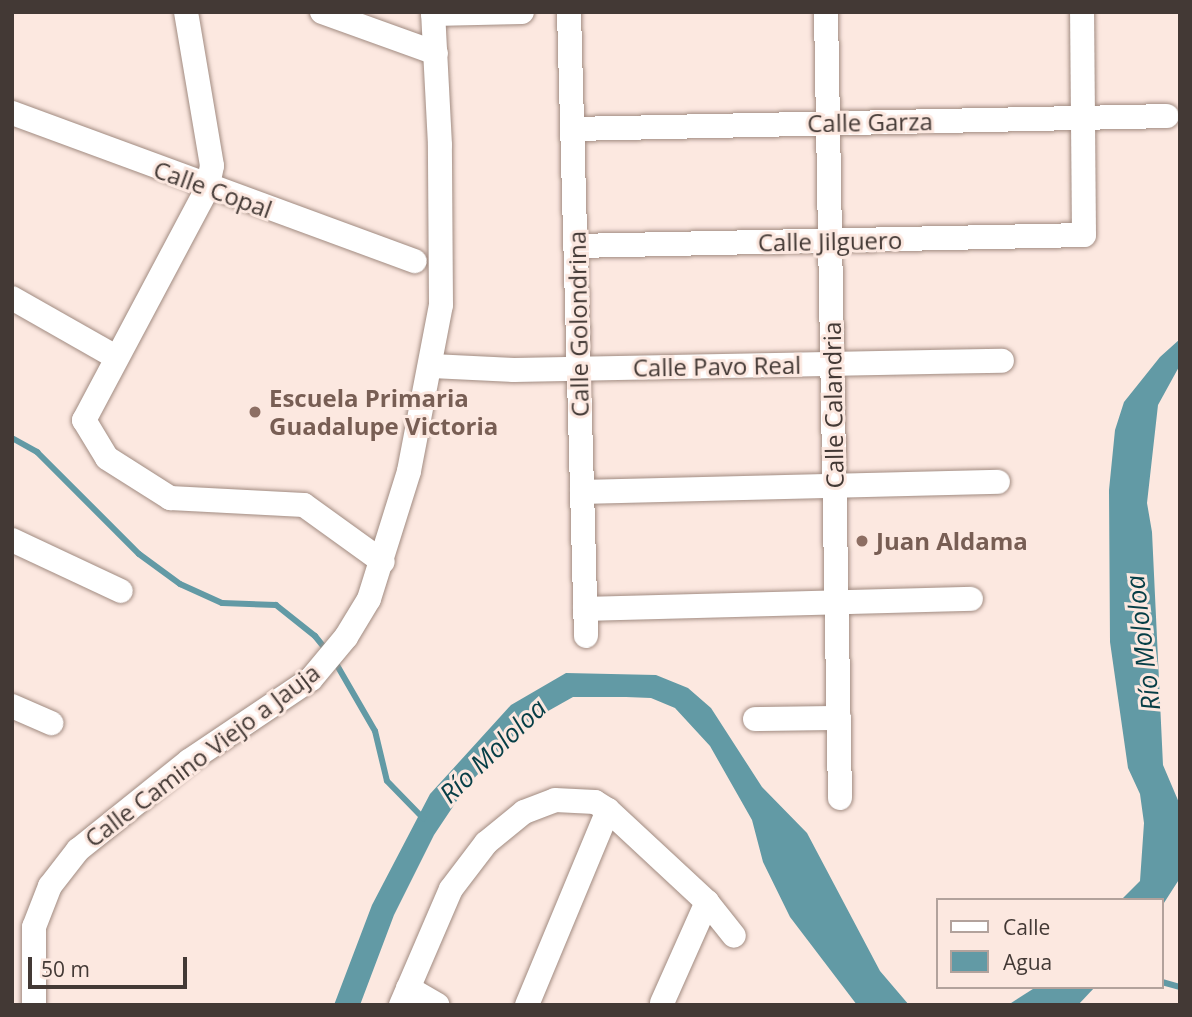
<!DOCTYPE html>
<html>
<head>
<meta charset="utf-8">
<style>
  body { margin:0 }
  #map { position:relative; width:1192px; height:1017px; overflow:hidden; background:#fce8e0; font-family:"Open Sans",sans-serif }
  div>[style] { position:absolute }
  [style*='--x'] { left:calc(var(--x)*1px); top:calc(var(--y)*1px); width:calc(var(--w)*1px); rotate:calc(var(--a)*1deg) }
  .water>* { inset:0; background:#629aa5 }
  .stream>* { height:6px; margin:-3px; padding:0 3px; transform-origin:3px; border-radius:3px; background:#629aa5 }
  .roads { filter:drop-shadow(0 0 2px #a18b81) drop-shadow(0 0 2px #a18b81) }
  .minor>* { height:24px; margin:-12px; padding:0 12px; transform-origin:12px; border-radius:12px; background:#fff }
  .dots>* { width:19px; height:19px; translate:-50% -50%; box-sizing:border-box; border:4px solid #fce8e0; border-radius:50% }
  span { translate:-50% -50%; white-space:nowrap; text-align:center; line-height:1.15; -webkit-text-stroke:6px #fce8e0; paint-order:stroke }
  .street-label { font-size:24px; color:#433935 }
  .education-label { font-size:24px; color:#785e54; font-weight:700 }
  .left { translate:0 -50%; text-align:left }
  .water-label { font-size:26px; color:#063e46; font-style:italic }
  .frame { position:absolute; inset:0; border:14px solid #433935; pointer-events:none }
  .legend { position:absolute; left:936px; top:898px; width:228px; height:91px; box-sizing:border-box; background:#fce8e0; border:2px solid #b2a29c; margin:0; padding:9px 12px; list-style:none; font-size:21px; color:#433935 }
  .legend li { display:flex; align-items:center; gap:14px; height:35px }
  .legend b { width:35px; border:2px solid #b2a29c }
  .scale { position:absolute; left:28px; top:957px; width:159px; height:32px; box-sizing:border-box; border:4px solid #433935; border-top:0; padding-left:9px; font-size:21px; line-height:24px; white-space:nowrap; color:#433935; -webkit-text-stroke:5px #fce8e0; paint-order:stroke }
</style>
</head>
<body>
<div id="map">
  <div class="water">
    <i style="clip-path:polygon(1180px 339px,1180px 365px,1158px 405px,1147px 503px,1152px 532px,1163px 765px,1180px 805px,1180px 878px,1162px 906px,1162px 900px,1121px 900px,1140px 881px,1144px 823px,1140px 794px,1128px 768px,1110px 642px,1109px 490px,1115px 430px,1124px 402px,1160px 357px)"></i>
    <i style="clip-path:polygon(566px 673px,656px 675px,688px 688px,711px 708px,762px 787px,807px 833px,880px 971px,909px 1005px,857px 1005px,790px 917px,763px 862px,752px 820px,710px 746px,675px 708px,651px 698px,626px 697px,573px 697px,525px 724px,507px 743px,466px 787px,434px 835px,394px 915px,360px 1005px,334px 1005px,372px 905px,430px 794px,511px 705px)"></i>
    <i style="clip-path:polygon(1036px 987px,1095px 987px,1078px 1005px,1008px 1005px)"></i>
  </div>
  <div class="stream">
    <i style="--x:12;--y:438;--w:29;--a:29"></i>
    <i style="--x:37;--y:452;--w:144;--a:45"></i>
    <i style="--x:139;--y:554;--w:51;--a:36.2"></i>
    <i style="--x:180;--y:584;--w:46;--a:24.3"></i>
    <i style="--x:222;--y:603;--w:54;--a:2.1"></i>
    <i style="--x:276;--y:605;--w:50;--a:38.5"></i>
    <i style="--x:315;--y:636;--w:21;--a:51"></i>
    <i style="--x:334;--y:660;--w:82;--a:60"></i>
    <i style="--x:375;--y:731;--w:51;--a:76.5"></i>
    <i style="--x:387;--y:781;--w:52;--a:45.8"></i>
    <i style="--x:1162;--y:982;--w:19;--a:16"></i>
  </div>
  <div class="roads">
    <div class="minor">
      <i style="--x:186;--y:12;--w:156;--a:80.4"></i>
      <i style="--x:212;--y:166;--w:24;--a:102"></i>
      <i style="--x:207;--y:189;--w:262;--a:118"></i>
      <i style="--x:84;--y:420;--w:44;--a:58.8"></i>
      <i style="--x:107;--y:458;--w:75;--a:32.4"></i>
      <i style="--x:170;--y:498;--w:134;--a:3"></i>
      <i style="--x:304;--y:505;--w:97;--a:35.8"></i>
      <i style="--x:322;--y:12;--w:121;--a:19.8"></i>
      <i style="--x:569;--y:12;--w:624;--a:88.44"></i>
      <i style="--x:826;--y:12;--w:786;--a:88.98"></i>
      <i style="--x:433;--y:14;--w:89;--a:-1.3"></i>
      <i style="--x:12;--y:113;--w:429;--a:20.2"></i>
      <i style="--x:573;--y:129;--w:594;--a:-1.25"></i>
      <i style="--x:576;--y:246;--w:508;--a:-1.24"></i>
      <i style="--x:1084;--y:235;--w:223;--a:-90.5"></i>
      <i style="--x:12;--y:298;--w:120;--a:29.6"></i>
      <i style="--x:432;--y:366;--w:82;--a:2.8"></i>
      <i style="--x:514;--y:370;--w:488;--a:-1.1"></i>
      <i style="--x:582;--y:492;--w:416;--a:-1.4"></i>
      <i style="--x:12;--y:540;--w:120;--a:25.1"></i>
      <i style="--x:585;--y:609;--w:386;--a:-1.5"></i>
      <i style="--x:12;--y:706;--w:43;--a:23.6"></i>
      <i style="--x:755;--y:719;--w:84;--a:-0.7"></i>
      <i style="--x:408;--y:988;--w:34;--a:30"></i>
      <i style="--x:662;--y:1003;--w:111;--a:-66"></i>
      <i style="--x:34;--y:1005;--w:78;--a:-90"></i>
      <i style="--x:34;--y:927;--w:44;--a:-68.7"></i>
      <i style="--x:50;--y:886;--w:46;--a:-52.1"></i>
      <i style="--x:78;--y:850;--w:142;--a:-38.7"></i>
      <i style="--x:189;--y:761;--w:147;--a:-33.9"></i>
      <i style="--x:311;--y:679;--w:55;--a:-50.2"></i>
      <i style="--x:346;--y:637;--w:44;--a:-58.8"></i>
      <i style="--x:369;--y:599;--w:134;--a:-72.6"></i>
      <i style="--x:409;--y:471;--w:169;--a:-79.1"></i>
      <i style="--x:441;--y:305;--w:160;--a:-90.4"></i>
      <i style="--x:440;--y:145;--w:133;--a:-93"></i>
      <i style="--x:401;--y:1005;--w:126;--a:-66.7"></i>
      <i style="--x:451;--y:889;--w:58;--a:-52.7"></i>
      <i style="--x:486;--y:843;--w:49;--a:-39.2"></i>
      <i style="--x:524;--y:812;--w:33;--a:-21"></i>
      <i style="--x:555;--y:800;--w:40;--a:2.9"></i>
      <i style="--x:595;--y:802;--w:15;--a:32"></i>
      <i style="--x:608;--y:810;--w:135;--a:42.9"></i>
      <i style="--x:707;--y:902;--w:43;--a:51.5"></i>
      <i style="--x:527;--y:1005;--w:211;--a:-67.4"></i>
    </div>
  </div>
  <div class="dots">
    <i style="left:255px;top:412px;background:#8d6e63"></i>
    <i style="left:862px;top:541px;background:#8d6e63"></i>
  </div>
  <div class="street-label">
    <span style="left:870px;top:122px;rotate:-1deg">Calle Garza</span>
    <span style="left:213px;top:189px;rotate:20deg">Calle Copal</span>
    <span style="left:830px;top:241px;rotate:-1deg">Calle Jilguero</span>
    <span style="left:578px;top:324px;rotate:-91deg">Calle Golondrina</span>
    <span style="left:717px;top:366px;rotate:-1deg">Calle Pavo Real</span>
    <span style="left:833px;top:405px;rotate:-91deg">Calle Calandria</span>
    <span style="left:202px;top:755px;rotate:-37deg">Calle Camino Viejo a Jauja</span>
  </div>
  <div class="education-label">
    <span class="left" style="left:269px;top:412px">Escuela Primaria<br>Guadalupe Victoria</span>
    <span class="left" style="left:876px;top:541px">Juan Aldama</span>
  </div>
  <div class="water-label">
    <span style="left:1143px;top:643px;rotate:-97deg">Río Mololoa</span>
    <span style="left:493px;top:751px;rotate:-44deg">Río Mololoa</span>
  </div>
  <div class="frame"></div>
  <ul class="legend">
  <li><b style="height:9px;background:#fff"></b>Calle</li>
  <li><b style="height:19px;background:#629aa5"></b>Agua</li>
  </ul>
  <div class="scale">50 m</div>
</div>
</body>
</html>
